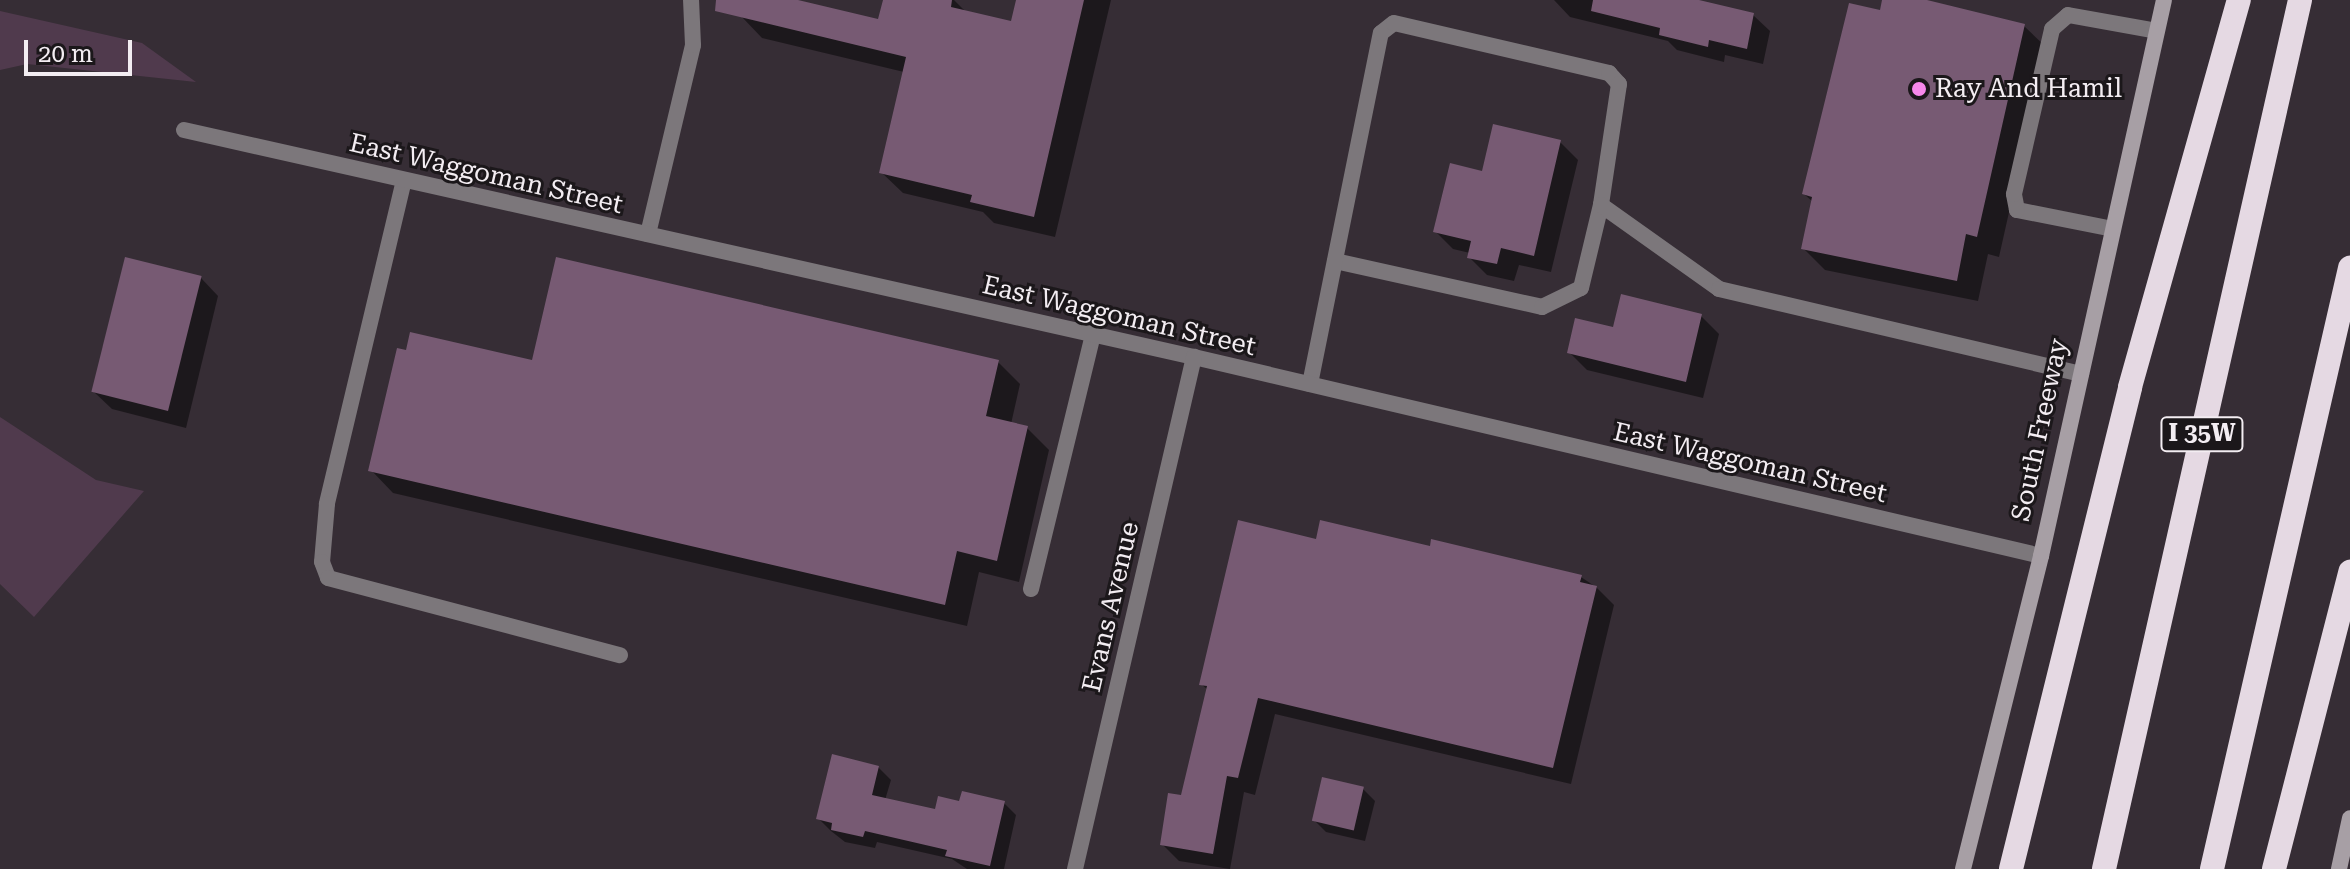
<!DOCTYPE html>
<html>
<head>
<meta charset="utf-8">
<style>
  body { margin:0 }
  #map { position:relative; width:2350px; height:869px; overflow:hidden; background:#362d35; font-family:"Roboto Serif",serif }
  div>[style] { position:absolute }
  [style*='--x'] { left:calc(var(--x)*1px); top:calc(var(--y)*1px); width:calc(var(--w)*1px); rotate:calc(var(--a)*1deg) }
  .green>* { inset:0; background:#503a4d }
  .shadow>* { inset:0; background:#0007 }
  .building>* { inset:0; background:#775a73; transform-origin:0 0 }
  .lane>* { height:16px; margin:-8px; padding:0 8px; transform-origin:8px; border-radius:8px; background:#7c777b }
  .street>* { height:16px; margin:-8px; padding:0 8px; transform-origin:8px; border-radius:8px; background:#7c777b }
  .secondary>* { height:16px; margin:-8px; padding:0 8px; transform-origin:8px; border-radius:8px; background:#a79fa5 }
  .highway>* { height:24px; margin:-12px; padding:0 12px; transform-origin:12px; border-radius:12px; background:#e5d9e3 }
  .dots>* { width:22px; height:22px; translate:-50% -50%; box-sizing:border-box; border:4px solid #1b171a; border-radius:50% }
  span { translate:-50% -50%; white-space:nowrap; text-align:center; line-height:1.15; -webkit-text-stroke:6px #1b171a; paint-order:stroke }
  .shield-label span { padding:2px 6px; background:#1b171a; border:2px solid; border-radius:6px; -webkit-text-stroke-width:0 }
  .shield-label { font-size:24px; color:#f3edf2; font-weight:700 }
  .poi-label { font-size:26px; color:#f3edf2 }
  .left { translate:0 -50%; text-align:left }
  .street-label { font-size:26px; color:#f3edf2 }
  .scale { position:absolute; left:24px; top:40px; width:108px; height:36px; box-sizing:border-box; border:4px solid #f3edf2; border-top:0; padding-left:10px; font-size:24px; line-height:28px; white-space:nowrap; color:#f3edf2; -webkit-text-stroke:6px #1b171a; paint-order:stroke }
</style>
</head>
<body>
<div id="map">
  <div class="green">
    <i style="clip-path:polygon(0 11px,142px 43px,196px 82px,27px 64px,0 70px)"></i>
    <i style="clip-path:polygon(0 417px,96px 480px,144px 491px,34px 617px,0 584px)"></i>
  </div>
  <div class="shadow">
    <i style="clip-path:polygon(745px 0,789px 0,880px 22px,885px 0,954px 0,967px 13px,1013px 23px,1018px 0,1111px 0,1055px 237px,994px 223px,983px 212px,903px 193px,881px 172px,904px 72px,762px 38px,741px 16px)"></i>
    <i style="clip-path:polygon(1554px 0,1691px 0,1753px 15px,1770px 31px,1763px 64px,1725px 55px,1724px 62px,1677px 50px,1668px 41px,1570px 17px)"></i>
    <i style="clip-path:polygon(1885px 0,1919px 0,2024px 26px,2046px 47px,1999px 257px,1988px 254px,1978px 301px,1825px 270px,1803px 248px,1813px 202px,1804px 194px)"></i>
    <i style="clip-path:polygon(1560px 142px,1578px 160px,1551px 272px,1519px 265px,1514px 281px,1487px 275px,1469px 257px,1470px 253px,1453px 249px,1435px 231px,1483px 174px)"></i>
    <i style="clip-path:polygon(201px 278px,218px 296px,186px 428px,112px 409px,94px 392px)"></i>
    <i style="clip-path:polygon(1701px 316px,1719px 334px,1703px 398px,1587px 370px,1569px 352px,1615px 330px)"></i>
    <i style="clip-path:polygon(533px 362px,998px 362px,1020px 384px,1011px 424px,1027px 428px,1049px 450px,1019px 582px,979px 572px,967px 626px,393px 493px,371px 470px)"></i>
    <i style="clip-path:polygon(1318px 541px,1431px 549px,1581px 577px,1596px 587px,1614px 605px,1571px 784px,1275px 714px,1255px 795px,1244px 792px,1230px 869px,1179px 861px,1162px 844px,1182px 798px,1208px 690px,1201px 684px)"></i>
    <i style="clip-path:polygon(878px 767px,891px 780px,885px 800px,937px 812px,961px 804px,1004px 803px,1016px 815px,1004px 869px,967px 869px,952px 859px,877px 842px,875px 848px,845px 842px,831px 831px,818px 818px)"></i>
    <i style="clip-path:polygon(1363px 789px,1375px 801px,1365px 841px,1326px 832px,1314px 820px)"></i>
  </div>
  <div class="building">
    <i style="clip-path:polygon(716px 0,798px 0,878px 19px,883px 0,952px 0,951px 7px,1011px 21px,1016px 0,1084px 0,1034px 217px,970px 202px,972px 195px,879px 173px,906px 57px,715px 11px)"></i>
    <i style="clip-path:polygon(1593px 0,1699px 0,1754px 13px,1747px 49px,1709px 40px,1708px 47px,1659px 35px,1660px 28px,1591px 11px)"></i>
    <i style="clip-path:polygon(1882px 0,1927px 0,2025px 24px,1977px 237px,1966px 234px,1957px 281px,1801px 249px,1812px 197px,1802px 194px,1849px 3px,1880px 10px)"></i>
    <i style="clip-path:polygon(1493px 124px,1561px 140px,1534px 256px,1501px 248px,1497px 264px,1467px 258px,1471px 241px,1433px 232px,1450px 163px,1482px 171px)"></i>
    <i style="left:125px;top:257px;width:79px;height:139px;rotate:14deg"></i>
    <i style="clip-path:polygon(556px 257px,999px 360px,986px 416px,1028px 426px,997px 561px,957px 551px,945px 605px,368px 471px,397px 348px,406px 350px,410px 332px,532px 360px)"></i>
    <i style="clip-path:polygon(1621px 294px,1702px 314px,1686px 382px,1567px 353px,1575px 318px,1613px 327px)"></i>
    <i style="clip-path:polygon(1238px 520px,1316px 539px,1320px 520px,1430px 546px,1431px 539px,1582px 575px,1580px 582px,1597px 586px,1553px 768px,1258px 698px,1238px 778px,1227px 776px,1213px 854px,1160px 845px,1168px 793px,1181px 795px,1207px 686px,1199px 685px)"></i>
    <i style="clip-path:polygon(832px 754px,879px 766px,872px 795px,935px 809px,938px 796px,959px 801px,962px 791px,1005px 801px,990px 866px,945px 856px,947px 850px,865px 831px,863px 837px,831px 830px,832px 823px,816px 819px)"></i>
    <i style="left:1322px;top:777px;width:43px;height:45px;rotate:13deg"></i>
  </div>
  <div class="lane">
    <i style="--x:404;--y:180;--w:333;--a:103.4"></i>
    <i style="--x:327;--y:504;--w:58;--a:94.9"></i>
    <i style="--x:322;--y:562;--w:17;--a:69"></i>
    <i style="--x:328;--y:578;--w:302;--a:14.8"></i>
    <i style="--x:2113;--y:229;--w:98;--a:-168.8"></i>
    <i style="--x:2017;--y:210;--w:16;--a:-101"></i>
    <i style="--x:2014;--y:194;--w:169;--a:-77"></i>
    <i style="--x:2052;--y:29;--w:21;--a:-41"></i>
    <i style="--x:2068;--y:15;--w:90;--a:10.2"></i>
    <i style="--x:648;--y:234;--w:194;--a:-76.6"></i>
    <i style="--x:693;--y:45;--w:45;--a:-92.5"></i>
    <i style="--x:1335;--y:261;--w:212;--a:12.5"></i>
    <i style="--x:1542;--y:307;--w:43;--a:-26"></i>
    <i style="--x:1581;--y:288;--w:85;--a:-76.5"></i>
    <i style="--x:1310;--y:384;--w:358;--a:-78.6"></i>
    <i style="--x:1381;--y:33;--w:16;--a:-38"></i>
    <i style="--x:1394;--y:23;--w:221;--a:13.1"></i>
    <i style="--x:1609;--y:73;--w:15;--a:48"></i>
    <i style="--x:1619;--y:84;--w:122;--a:98.5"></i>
    <i style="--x:1601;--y:205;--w:145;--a:35.4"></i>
    <i style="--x:1719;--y:289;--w:372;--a:13.2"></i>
    <i style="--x:1031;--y:589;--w:262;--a:-76.3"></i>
  </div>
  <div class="street">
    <i style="--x:184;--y:130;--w:1035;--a:12.67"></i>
    <i style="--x:1194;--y:357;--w:870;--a:13.22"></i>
    <i style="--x:1075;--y:869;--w:526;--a:-76.92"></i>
  </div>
  <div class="secondary">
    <i style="--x:1963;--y:869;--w:323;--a:-76"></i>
    <i style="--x:2041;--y:556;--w:569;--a:-77.53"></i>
    <i style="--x:2339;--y:869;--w:52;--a:-77.8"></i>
  </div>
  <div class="highway">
    <i style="--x:2011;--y:869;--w:496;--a:-76.1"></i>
    <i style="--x:2130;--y:387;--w:402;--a:-74.3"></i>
    <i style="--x:2104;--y:869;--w:891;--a:-77.29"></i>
    <i style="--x:2212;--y:869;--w:617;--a:-77.07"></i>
    <i style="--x:2274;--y:869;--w:307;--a:-75.6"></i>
  </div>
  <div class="dots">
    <i style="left:1919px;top:89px;background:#f788eb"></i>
  </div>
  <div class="shield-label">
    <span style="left:2202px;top:434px">I 35W</span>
  </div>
  <div class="poi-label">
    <span class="left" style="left:1935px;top:89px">Ray And Hamil</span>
  </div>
  <div class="street-label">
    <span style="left:486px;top:174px;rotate:13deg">East Waggoman Street</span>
    <span style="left:1119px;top:316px;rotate:13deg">East Waggoman Street</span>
    <span style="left:2040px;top:430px;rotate:-78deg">South Freeway</span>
    <span style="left:1750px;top:463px;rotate:13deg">East Waggoman Street</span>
    <span style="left:1111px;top:607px;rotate:-77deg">Evans Avenue</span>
  </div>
  <div class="scale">20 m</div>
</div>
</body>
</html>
